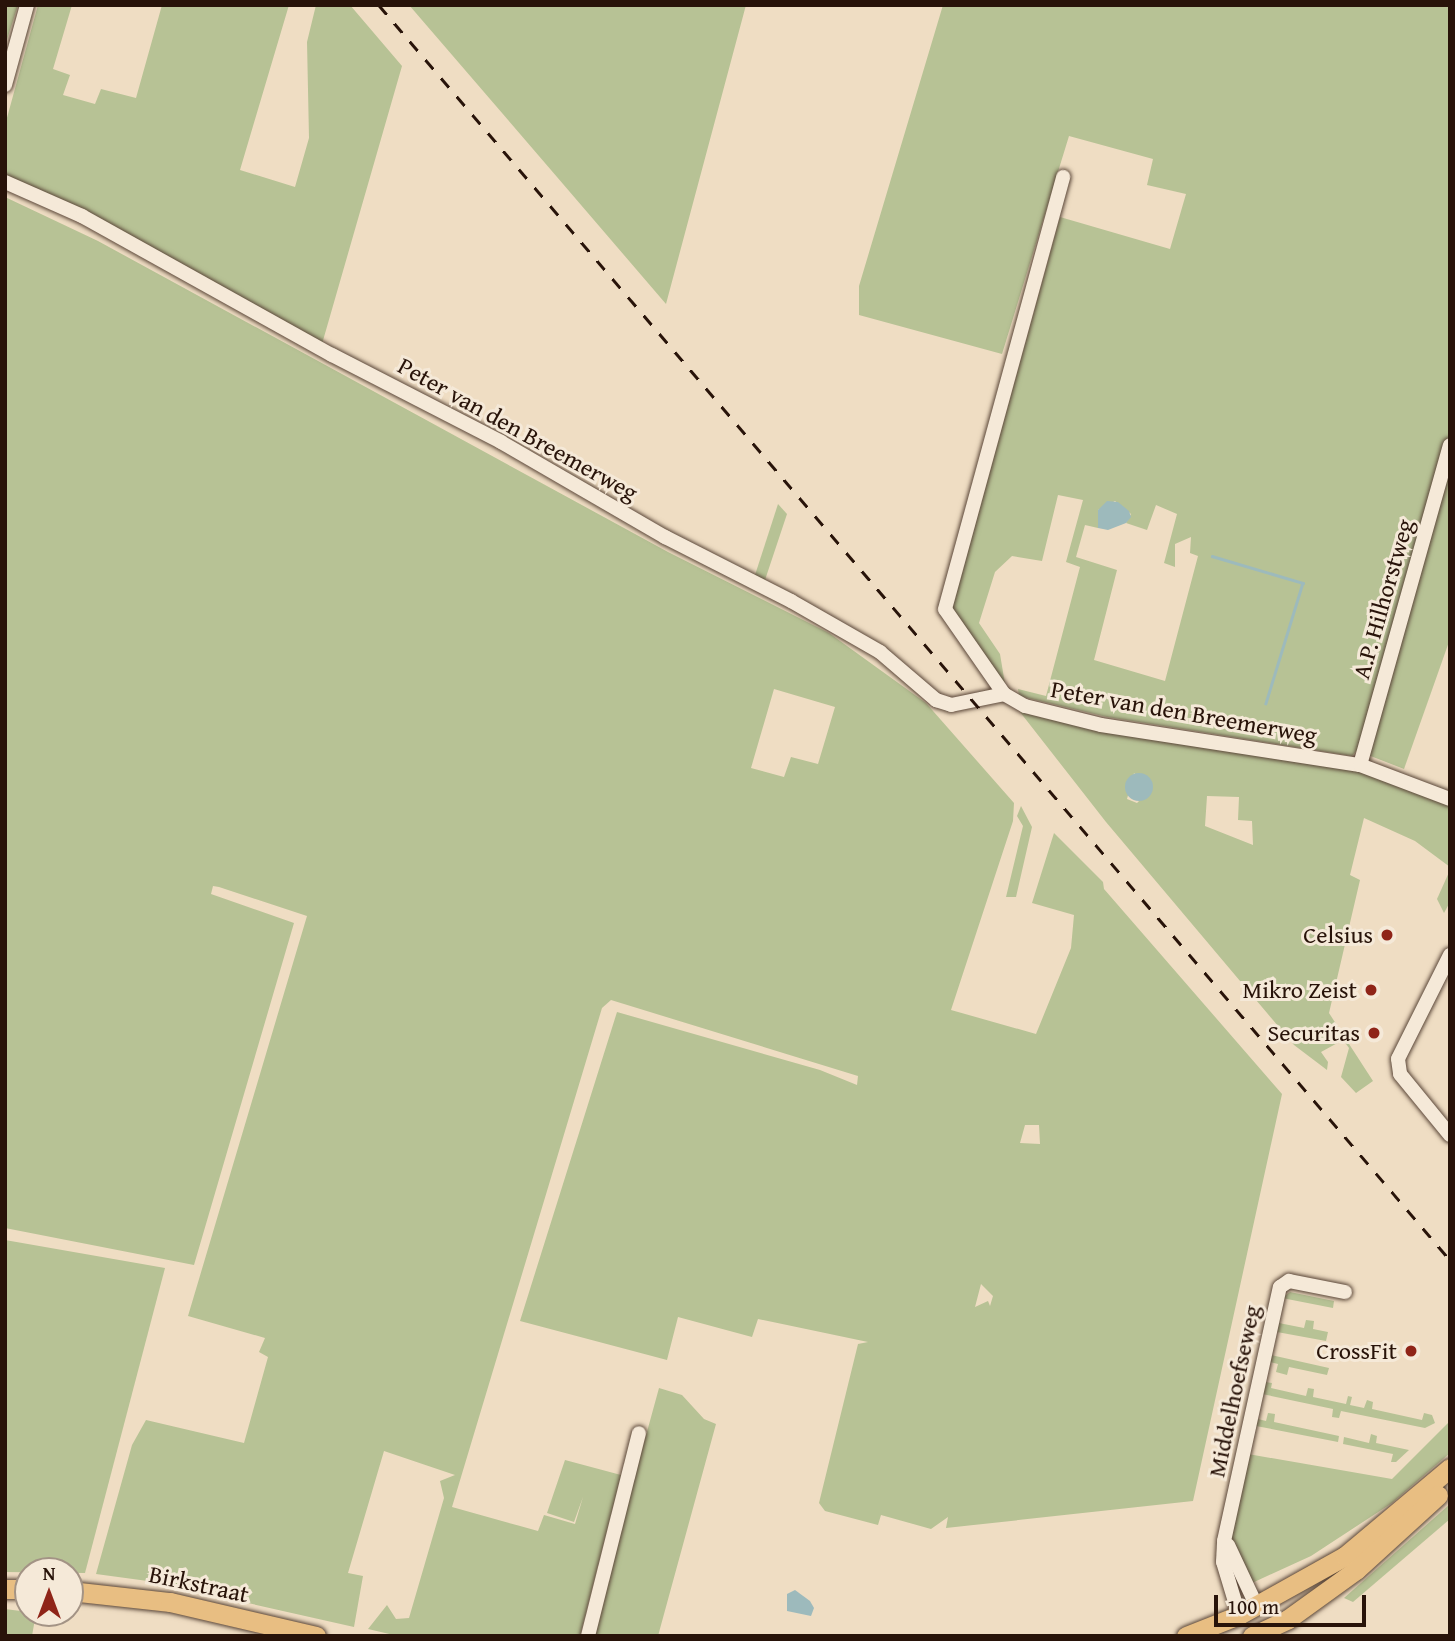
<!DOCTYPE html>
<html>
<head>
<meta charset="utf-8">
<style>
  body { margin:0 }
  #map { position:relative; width:1455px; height:1641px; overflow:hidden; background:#efddc3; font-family:"Gentium Book Plus",serif }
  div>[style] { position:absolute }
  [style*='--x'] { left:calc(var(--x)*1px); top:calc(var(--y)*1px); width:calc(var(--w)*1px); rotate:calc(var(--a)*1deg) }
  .green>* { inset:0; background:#b7c295 }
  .water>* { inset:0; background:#9dbabc }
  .round { border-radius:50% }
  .stream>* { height:2.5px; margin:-1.25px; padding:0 1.25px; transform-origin:1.25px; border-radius:1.25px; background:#9dbabc }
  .roads { filter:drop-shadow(0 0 2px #5a4638) drop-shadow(0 0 2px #5a4638) }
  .minor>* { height:14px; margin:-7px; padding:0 7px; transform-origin:7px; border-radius:7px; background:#f5e9d8 }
  .major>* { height:19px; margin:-9.5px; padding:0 9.5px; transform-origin:9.5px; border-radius:9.5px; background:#e8be82 }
  .rail>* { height:2.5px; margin-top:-1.25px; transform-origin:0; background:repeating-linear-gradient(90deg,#281309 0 12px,transparent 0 24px) }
  .dots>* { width:19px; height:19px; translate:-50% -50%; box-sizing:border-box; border:4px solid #f5e9d8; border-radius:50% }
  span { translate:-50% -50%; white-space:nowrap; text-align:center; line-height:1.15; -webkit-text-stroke:6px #f5e9d8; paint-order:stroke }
  .street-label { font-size:24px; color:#281309 }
  .poi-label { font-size:24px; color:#281309 }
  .right { translate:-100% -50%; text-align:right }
  .frame { position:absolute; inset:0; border:7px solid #281309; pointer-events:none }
  .north { position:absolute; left:14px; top:1557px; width:70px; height:70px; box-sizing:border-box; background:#f5e9d8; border:2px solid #a39385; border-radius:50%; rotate:0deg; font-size:19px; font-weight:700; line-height:28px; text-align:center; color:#281309 }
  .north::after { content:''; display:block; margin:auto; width:24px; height:32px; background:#8f2418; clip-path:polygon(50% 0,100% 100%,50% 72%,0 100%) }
  .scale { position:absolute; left:1214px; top:1595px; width:152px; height:32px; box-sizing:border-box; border:4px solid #281309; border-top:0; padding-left:9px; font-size:21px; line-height:24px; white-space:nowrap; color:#281309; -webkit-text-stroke:5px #f5e9d8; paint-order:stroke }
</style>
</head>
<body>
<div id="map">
  <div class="green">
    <i style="clip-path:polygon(5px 5px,18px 5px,5px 46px)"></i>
    <i style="clip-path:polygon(38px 5px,72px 5px,53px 69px,70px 75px,63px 95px,95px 104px,101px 89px,136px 98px,162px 5px,289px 5px,240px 170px,295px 187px,309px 138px,307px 42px,316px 5px,350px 5px,402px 66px,322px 344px,5px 174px,5px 125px)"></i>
    <i style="clip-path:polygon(409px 5px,746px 5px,666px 304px,551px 170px)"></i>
    <i style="clip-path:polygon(evenodd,943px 5px,1450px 5px,1450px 432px,1359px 748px,1352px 756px,1107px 717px,1019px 696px,1018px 689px,1046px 696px,1080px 567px,1066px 562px,1083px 500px,1058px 495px,1042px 561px,1012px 556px,995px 572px,979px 623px,1000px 654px,1005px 684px,952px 609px,1060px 217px,1170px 249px,1186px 194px,1147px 185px,1153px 159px,1069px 136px,1002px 354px,859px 315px,859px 286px,943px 5px,1115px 501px,1131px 514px,1126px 523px,1147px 530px,1156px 505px,1177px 514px,1164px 563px,1175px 567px,1175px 544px,1191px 537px,1190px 553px,1198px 556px,1165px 681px,1094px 660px,1117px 570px,1076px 557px,1085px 525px,1098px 528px,1098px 510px,1115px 501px)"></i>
    <i style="clip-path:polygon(evenodd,5px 197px,98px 241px,668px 552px,829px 633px,926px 703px,1014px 803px,1013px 821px,951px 1010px,1036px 1034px,1071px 948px,1074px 915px,1032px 903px,1054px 833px,1103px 882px,1104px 889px,1282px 1094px,1193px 1501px,946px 1528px,948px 1517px,931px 1529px,881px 1515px,878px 1525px,825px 1511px,819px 1503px,858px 1344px,868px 1342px,758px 1319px,752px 1337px,678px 1317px,667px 1360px,520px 1321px,617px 1012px,820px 1070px,857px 1085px,858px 1076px,611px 1000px,602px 1008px,452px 1507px,538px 1531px,544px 1515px,575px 1524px,583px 1497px,574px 1522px,547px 1513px,565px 1460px,621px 1475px,580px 1636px,398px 1636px,368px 1629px,387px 1605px,396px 1619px,409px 1618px,444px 1498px,440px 1481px,455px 1475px,384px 1451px,348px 1573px,363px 1576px,354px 1627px,155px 1582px,96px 1574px,132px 1445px,146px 1420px,244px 1443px,268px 1357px,259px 1352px,265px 1338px,188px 1316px,307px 916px,219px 887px,213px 886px,211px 894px,294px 923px,194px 1265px,5px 1228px,5px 197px,774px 689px,835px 707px,818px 764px,791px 757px,784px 777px,751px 768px,774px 689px,5px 197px,1025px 1125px,1039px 1125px,1040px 1144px,1020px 1143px,1025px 1125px,5px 197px,981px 1284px,993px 1296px,990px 1306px,988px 1301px,975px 1307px,981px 1284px)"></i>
    <i style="clip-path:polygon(1450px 453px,1450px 639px,1404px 769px,1368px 755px)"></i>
    <i style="clip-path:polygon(778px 504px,787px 514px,765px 580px,755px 575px)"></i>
    <i style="clip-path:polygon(evenodd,1020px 712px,1065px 723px,1358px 771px,1450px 805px,1450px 867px,1415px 841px,1364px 818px,1350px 875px,1360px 880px,1329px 1013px,1373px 1081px,1356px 1093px,1341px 1077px,1349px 1048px,1343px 1040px,1321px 1052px,1328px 1062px,1327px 1070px,1294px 1045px,1106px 822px,1020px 712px,1134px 773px,1151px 789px,1137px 803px,1127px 799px,1134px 773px,1020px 712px,1207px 796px,1239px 797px,1238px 820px,1252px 821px,1253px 845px,1205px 826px,1207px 796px)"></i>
    <i style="clip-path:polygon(1021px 806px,1032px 827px,1016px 897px,1006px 897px,1023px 826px,1017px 816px)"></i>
    <i style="clip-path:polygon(1450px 870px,1450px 902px,1444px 913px,1437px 899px)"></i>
    <i style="clip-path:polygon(5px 1240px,165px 1268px,85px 1573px,5px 1572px)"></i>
    <i style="clip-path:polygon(1290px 1292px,1334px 1301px,1333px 1308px,1282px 1298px)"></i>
    <i style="clip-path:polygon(1306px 1320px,1314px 1321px,1313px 1329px,1328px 1332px,1326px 1341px,1277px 1332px,1279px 1323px,1304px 1328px)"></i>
    <i style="clip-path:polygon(1271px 1355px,1329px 1368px,1327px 1375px,1289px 1367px,1287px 1375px,1276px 1372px,1278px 1364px,1270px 1362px)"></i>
    <i style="clip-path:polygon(1265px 1382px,1272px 1383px,1271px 1388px,1306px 1396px,1308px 1388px,1314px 1389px,1313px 1397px,1346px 1404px,1348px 1396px,1352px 1397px,1350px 1405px,1364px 1408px,1367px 1400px,1373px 1402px,1372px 1409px,1422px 1420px,1424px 1413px,1432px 1415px,1435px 1423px,1425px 1428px,1341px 1411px,1339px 1418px,1332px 1417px,1333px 1409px,1262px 1394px)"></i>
    <i style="clip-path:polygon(659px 1388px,682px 1395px,704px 1419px,716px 1424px,658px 1636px,591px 1636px)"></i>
    <i style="clip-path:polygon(1268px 1413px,1275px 1414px,1274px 1422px,1339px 1436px,1338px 1442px,1256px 1426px,1258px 1419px,1266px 1421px)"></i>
    <i style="clip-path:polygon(1450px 1421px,1450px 1453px,1392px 1503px,1311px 1556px,1252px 1583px,1230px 1544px,1248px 1454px,1392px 1479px)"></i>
    <i style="clip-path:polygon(1371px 1434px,1377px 1436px,1376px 1443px,1409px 1450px,1396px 1462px,1391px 1462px,1393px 1454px,1343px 1444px,1344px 1437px,1369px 1443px)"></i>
    <i style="clip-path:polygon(1450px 1504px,1450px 1519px,1353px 1602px,1344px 1598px)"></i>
    <i style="clip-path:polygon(5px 1609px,36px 1613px,32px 1636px,5px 1636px)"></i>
  </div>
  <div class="water">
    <i style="clip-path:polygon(1107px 501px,1118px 502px,1129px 511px,1131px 517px,1126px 523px,1108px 530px,1098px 528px,1098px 510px)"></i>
    <i class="round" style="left:1125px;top:773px;width:28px;height:28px"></i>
    <i style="clip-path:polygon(795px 1590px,810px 1601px,814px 1608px,811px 1616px,787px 1611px,787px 1594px)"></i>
  </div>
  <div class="stream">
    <i style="--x:1212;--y:556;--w:95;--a:16.5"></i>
    <i style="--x:1303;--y:583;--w:126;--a:107.1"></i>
  </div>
  <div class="roads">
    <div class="minor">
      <i style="--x:5;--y:85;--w:83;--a:-74.6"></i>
      <i style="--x:5;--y:182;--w:84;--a:23.8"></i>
      <i style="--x:82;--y:216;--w:286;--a:29.1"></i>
      <i style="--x:332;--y:355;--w:190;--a:27.2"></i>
      <i style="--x:501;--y:442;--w:190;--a:30.1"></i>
      <i style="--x:665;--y:537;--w:141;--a:26.9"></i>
      <i style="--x:791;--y:601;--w:103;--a:29.8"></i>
      <i style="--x:880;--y:652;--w:74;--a:40.6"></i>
      <i style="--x:936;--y:700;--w:16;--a:18"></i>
      <i style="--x:951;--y:705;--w:54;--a:-11.7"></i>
      <i style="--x:1004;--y:694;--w:24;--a:30"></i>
      <i style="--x:1025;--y:706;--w:78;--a:14"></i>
      <i style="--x:1101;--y:725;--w:262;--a:8.8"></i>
      <i style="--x:1360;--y:765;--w:96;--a:20.7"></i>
      <i style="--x:1004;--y:694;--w:103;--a:-124.8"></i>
      <i style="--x:945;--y:609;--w:448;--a:-74.7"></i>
      <i style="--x:1360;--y:765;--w:332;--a:-74.3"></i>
      <i style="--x:1450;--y:955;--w:116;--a:116.6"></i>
      <i style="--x:1398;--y:1059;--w:15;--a:82"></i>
      <i style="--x:1400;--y:1074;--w:79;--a:50.7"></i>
      <i style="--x:1228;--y:1545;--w:68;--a:64.9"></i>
      <i style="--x:1239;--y:1615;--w:55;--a:-106.8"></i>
      <i style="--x:1223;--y:1562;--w:21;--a:-87"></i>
      <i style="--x:1224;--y:1541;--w:260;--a:-77.6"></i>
      <i style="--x:1280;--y:1287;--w:11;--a:-34"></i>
      <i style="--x:1289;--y:1281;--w:57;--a:11.1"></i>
      <i style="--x:588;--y:1636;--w:209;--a:-75.9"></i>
    </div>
    <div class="major">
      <i style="--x:5;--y:1589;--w:23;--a:0"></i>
      <i style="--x:70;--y:1591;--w:101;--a:6.3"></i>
      <i style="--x:170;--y:1602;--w:150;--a:13.1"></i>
      <i style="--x:1186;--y:1636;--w:57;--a:-21.6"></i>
      <i style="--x:1239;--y:1615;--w:121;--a:-29.1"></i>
      <i style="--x:1345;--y:1556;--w:137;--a:-40"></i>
      <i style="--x:1252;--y:1636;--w:40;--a:-25"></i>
      <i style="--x:1288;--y:1619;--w:84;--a:-35.8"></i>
      <i style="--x:1356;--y:1570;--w:111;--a:-42.4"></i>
    </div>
  </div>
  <div class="rail">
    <i style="--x:379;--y:5;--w:1650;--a:49.52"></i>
  </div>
  <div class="dots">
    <i style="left:1387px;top:935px;background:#8f2418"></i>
    <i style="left:1371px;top:990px;background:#8f2418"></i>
    <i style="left:1374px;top:1033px;background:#8f2418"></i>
    <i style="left:1411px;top:1351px;background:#8f2418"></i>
  </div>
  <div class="street-label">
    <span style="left:518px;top:429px;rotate:29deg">Peter van den Breemerweg</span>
    <span style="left:1383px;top:599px;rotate:-74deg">A.P. Hilhorstweg</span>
    <span style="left:1184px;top:712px;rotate:10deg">Peter van den Breemerweg</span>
    <span style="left:1234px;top:1391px;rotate:-78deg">Middelhoefseweg</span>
    <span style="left:199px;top:1584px;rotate:12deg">Birkstraat</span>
  </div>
  <div class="poi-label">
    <span class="right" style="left:1373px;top:935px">Celsius</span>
    <span class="right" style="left:1357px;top:990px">Mikro Zeist</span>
    <span class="right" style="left:1360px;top:1033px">Securitas</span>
    <span class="right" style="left:1397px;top:1351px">CrossFit</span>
  </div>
  <div class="frame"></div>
  <div class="north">N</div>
  <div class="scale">100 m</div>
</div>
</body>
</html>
